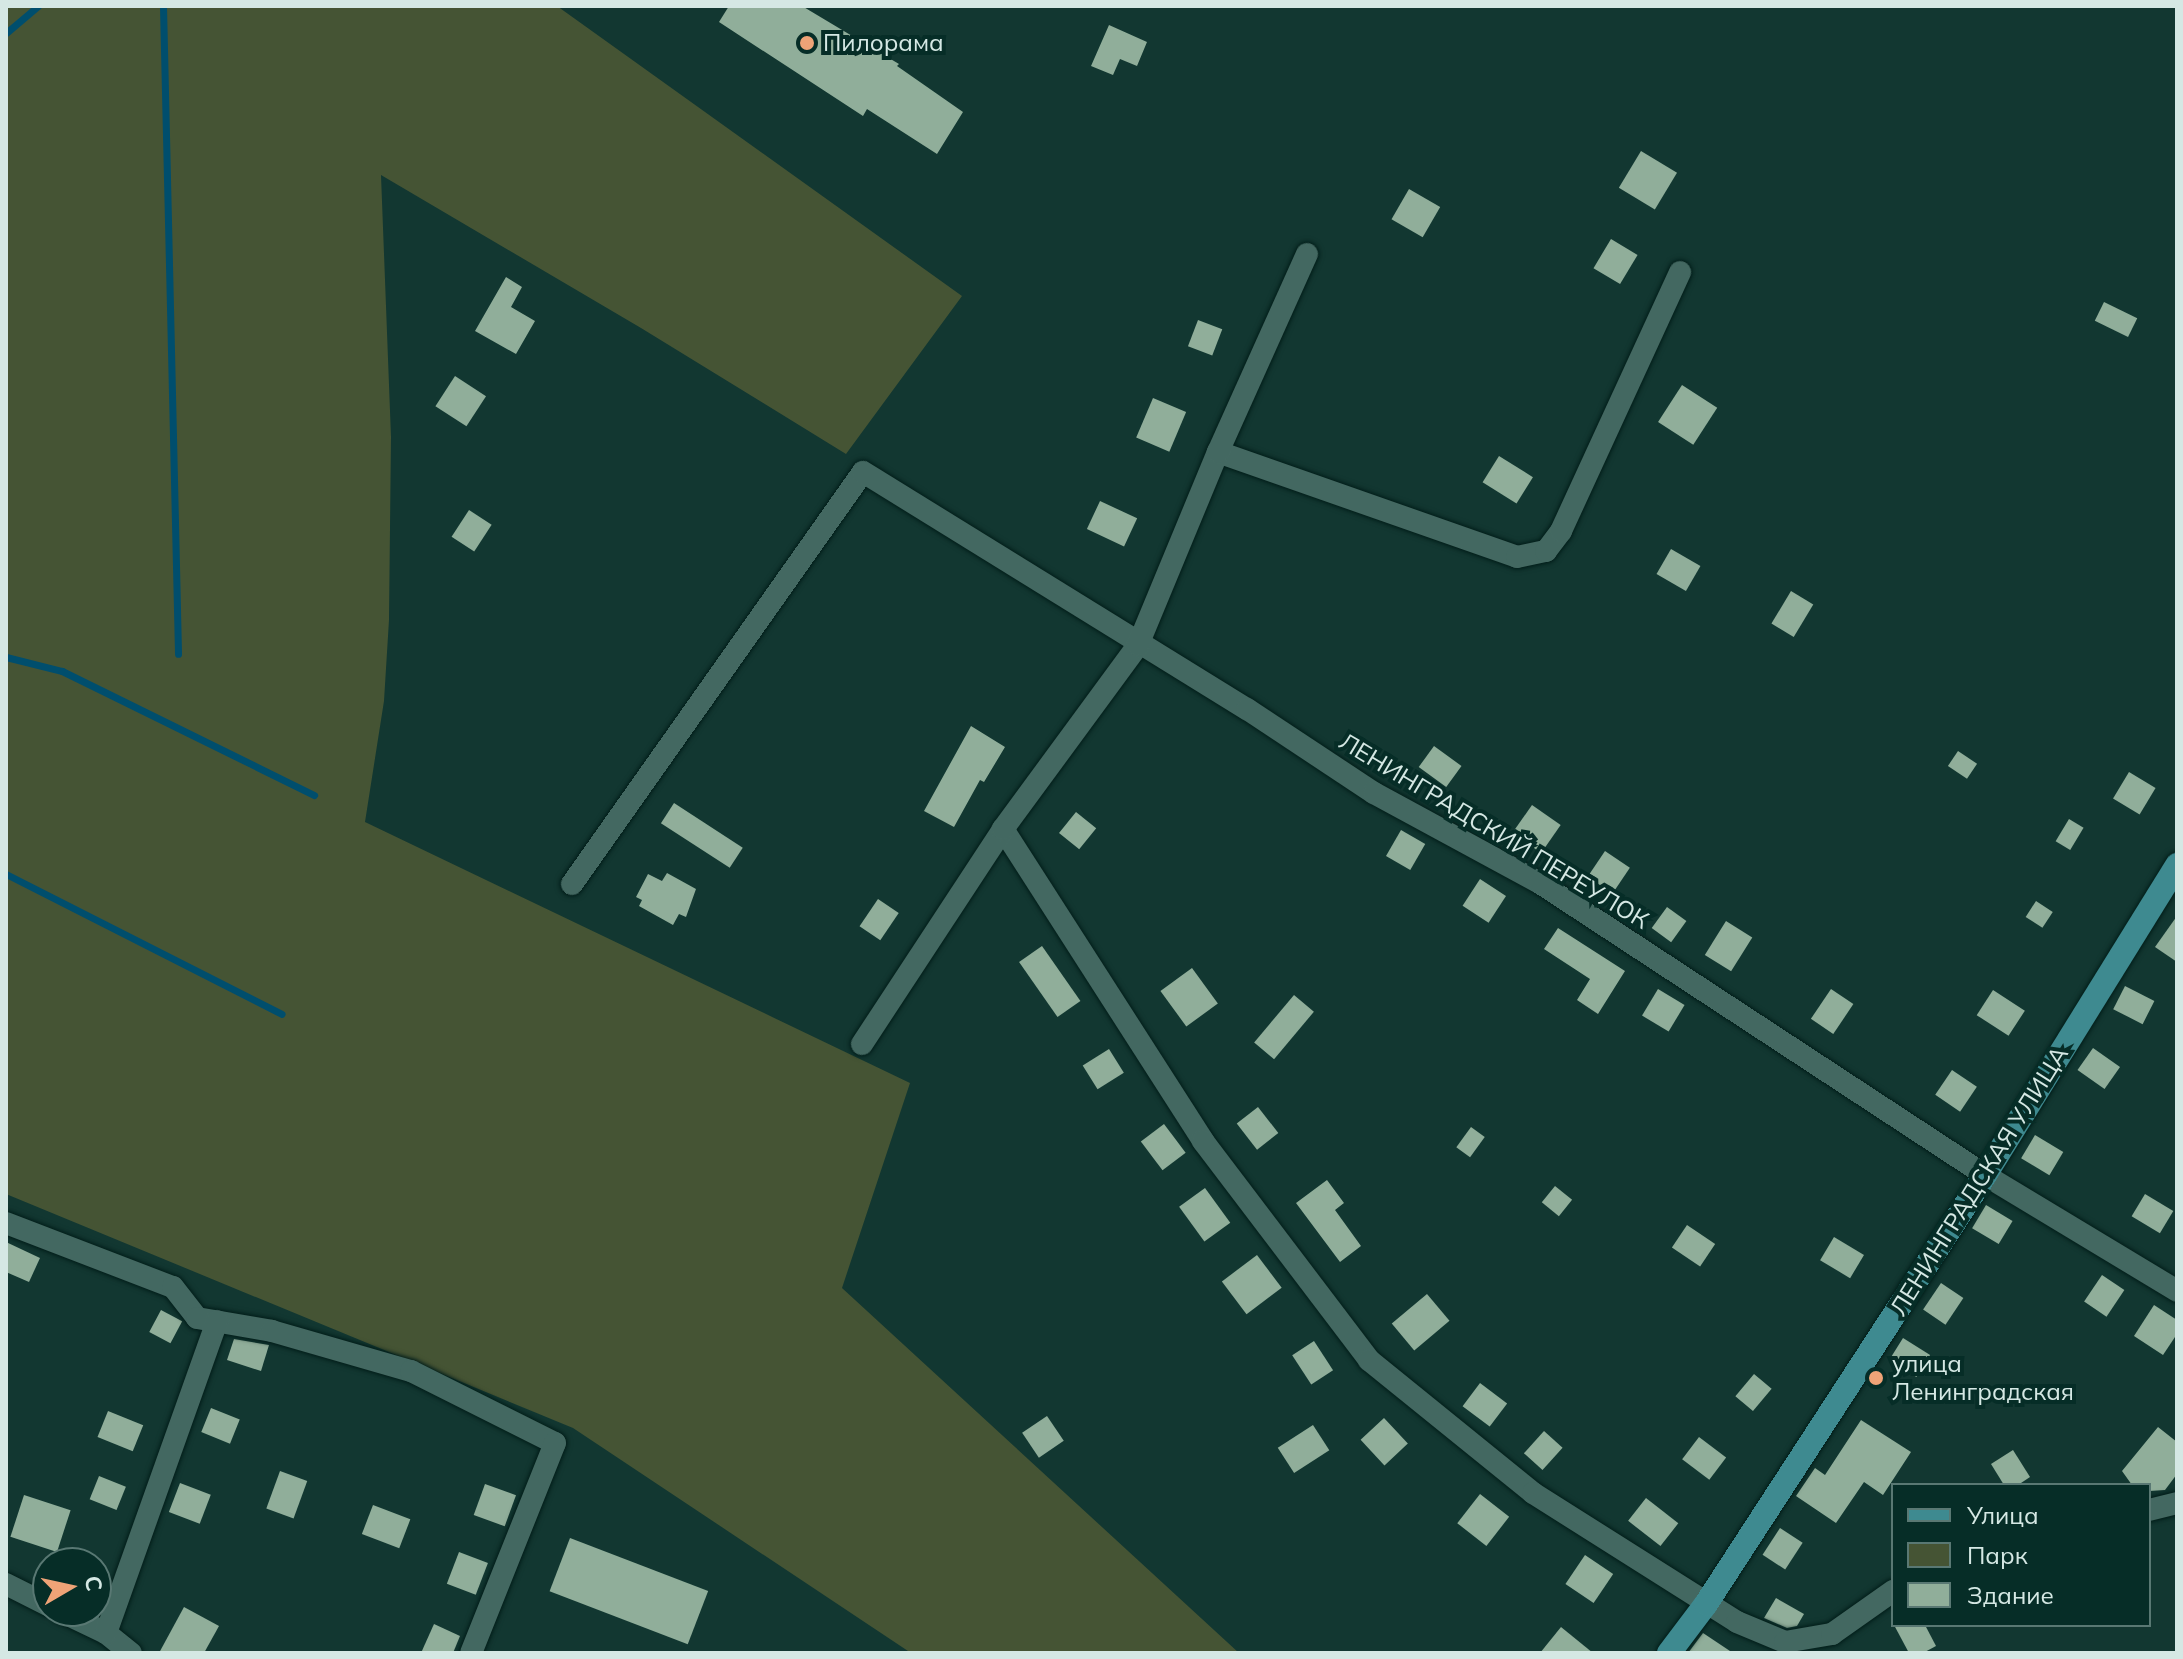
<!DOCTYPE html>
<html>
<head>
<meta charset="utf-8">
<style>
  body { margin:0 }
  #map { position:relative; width:2183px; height:1659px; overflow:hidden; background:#123731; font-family:Mulish,sans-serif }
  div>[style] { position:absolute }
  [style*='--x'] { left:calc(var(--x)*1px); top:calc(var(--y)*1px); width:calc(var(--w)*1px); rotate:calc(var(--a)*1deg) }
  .green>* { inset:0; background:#455434 }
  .stream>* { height:7px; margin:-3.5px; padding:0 3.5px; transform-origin:3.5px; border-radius:3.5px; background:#004e6d }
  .building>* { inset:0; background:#90ae9a; transform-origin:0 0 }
  .roads { filter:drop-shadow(0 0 2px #021d19) drop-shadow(0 0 2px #021d19) }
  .minor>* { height:22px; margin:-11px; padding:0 11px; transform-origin:11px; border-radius:11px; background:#436861 }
  .primary>* { height:24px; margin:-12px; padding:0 12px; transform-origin:12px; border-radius:12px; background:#3e8a90 }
  .dots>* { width:22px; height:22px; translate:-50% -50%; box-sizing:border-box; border:4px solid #062d27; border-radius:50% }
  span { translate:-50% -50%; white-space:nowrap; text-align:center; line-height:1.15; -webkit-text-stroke:8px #062d27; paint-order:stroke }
  .poi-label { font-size:24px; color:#d5e8e4 }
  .left { translate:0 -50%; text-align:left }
  .street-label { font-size:24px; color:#d5e8e4 }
  .frame { position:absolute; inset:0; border:8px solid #d5e8e4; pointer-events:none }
  .legend { position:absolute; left:1891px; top:1483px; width:260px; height:144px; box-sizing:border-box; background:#062d27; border:2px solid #597873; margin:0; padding:10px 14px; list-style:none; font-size:24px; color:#d5e8e4 }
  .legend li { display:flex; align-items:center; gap:16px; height:40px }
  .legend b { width:40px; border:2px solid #597873 }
  .north { position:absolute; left:32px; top:1547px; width:80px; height:80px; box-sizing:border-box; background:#062d27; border:2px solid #597873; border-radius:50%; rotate:81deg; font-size:22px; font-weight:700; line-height:32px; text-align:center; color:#d5e8e4 }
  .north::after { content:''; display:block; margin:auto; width:28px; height:36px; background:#efa377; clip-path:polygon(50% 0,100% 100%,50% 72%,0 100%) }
</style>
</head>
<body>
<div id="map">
  <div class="green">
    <i style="clip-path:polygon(6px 6px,557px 6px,962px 296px,846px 454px,641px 328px,381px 175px,391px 437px,389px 620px,384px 701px,365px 822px,910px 1083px,842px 1288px,1239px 1653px,911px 1653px,573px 1428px,6px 1194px)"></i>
  </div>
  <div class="stream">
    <i style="--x:163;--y:6;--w:648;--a:88.67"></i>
    <i style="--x:6;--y:33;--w:42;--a:-40.2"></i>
    <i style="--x:6;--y:657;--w:58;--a:14"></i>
    <i style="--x:62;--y:671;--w:281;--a:26.2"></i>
    <i style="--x:6;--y:874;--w:309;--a:26.9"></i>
  </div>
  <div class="building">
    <i style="clip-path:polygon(729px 6px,802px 6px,899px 64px,897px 66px,963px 112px,937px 154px,867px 109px,863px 116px,719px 22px)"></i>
    <i style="clip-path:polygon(1109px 25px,1147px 42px,1137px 66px,1120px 59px,1113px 75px,1091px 66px)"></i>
    <i style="left:1641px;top:151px;width:42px;height:43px;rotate:31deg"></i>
    <i style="left:1409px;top:189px;width:36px;height:35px;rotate:30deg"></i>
    <i style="left:1611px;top:239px;width:31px;height:34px;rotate:31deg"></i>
    <i style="clip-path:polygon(506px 277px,522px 287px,511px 307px,535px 321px,516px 354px,475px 331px)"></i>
    <i style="left:2104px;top:302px;width:37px;height:21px;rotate:26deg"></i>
    <i style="left:1198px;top:320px;width:26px;height:28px;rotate:21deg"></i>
    <i style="left:455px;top:376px;width:37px;height:36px;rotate:33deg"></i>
    <i style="left:1682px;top:385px;width:42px;height:44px;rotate:33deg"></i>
    <i style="left:1153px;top:398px;width:36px;height:43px;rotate:23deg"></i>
    <i style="left:1499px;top:456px;width:40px;height:31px;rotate:32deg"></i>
    <i style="left:1100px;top:501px;width:41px;height:31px;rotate:25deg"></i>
    <i style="left:469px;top:510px;width:27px;height:32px;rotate:33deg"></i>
    <i style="left:1671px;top:549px;width:34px;height:29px;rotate:30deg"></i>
    <i style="left:1791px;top:591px;width:26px;height:38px;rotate:31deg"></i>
    <i style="clip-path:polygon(971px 726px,1005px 747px,984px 782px,980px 780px,954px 827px,924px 811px)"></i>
    <i style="left:1434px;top:746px;width:34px;height:26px;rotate:36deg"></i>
    <i style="left:1958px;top:751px;width:23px;height:18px;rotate:34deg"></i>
    <i style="left:2129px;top:772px;width:31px;height:31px;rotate:31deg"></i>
    <i style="left:674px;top:803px;width:82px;height:24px;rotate:33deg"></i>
    <i style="left:1532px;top:805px;width:35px;height:34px;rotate:35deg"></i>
    <i style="left:1076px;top:812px;width:26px;height:27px;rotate:39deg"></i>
    <i style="left:2069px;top:819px;width:17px;height:26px;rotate:31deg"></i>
    <i style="left:1401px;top:830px;width:28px;height:30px;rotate:30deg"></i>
    <i style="left:1605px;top:851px;width:30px;height:31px;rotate:34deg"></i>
    <i style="clip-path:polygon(667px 873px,696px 889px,686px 917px,679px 914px,673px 925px,639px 906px,642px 900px,636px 897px,648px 874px,662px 881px)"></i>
    <i style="left:1480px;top:879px;width:31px;height:32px;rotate:33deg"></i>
    <i style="left:878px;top:899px;width:25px;height:33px;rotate:34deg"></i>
    <i style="left:2036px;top:901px;width:20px;height:19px;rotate:33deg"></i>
    <i style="left:1667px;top:907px;width:24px;height:26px;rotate:36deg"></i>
    <i style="clip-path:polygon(2177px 916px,2177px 962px,2155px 947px)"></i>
    <i style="left:1726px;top:921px;width:31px;height:40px;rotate:32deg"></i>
    <i style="clip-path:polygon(1558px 928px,1625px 971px,1598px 1014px,1577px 1000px,1590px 979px,1544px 949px)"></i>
    <i style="left:1042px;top:946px;width:67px;height:28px;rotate:55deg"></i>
    <i style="left:1192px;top:968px;width:44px;height:39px;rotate:54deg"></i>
    <i style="left:2125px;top:986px;width:33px;height:26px;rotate:27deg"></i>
    <i style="left:1658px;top:989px;width:31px;height:31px;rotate:31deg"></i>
    <i style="left:1831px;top:989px;width:27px;height:36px;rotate:34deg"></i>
    <i style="left:1993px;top:990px;width:38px;height:30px;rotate:33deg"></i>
    <i style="left:1294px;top:995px;width:26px;height:62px;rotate:40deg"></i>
    <i style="left:2093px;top:1048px;width:33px;height:27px;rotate:35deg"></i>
    <i style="left:1109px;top:1049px;width:28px;height:31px;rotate:58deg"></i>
    <i style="left:1952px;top:1070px;width:30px;height:30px;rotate:34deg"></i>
    <i style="left:1258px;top:1107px;width:33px;height:27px;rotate:52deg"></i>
    <i style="left:1164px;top:1124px;width:36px;height:29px;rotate:53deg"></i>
    <i style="left:1471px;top:1127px;width:17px;height:25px;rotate:36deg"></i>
    <i style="left:2035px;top:1135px;width:33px;height:27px;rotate:31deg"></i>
    <i style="clip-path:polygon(1327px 1180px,1344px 1203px,1335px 1210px,1361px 1246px,1340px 1262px,1296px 1203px)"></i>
    <i style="left:1555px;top:1186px;width:22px;height:21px;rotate:39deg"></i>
    <i style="left:1205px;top:1188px;width:43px;height:32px;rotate:54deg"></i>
    <i style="left:2145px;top:1194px;width:33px;height:26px;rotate:31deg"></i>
    <i style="left:1986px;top:1205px;width:31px;height:27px;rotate:31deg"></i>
    <i style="left:1687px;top:1225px;width:34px;height:27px;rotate:34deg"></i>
    <i style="left:1834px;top:1237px;width:35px;height:27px;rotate:31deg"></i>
    <i style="clip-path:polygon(6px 1242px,40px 1258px,29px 1282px,6px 1272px)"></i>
    <i style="left:1257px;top:1255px;width:41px;height:44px;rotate:53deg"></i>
    <i style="left:2102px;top:1275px;width:27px;height:32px;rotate:34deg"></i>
    <i style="left:1941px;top:1283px;width:27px;height:32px;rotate:34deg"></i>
    <i style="left:1427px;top:1294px;width:35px;height:46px;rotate:50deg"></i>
    <i style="clip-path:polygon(2154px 1305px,2177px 1320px,2177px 1334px,2163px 1355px,2134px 1336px)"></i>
    <i style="left:161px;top:1310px;width:24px;height:25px;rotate:28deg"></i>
    <i style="left:1903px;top:1338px;width:32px;height:26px;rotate:32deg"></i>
    <i style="clip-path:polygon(234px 1339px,269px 1345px,261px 1371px,227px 1360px)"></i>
    <i style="left:1314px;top:1341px;width:35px;height:26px;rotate:57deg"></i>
    <i style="left:1754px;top:1374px;width:23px;height:29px;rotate:40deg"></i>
    <i style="left:1480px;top:1383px;width:34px;height:29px;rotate:37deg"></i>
    <i style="left:211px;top:1408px;width:31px;height:26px;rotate:22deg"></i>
    <i style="left:108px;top:1411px;width:38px;height:28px;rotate:22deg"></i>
    <i style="left:1047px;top:1416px;width:30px;height:30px;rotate:56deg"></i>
    <i style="left:1384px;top:1418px;width:35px;height:32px;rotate:47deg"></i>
    <i style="clip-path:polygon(1861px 1420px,1911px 1452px,1883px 1495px,1864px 1482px,1836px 1523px,1796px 1496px,1815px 1468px,1825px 1475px)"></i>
    <i style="left:1313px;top:1425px;width:30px;height:42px;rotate:57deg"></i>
    <i style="clip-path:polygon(2158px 1427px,2177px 1442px,2177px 1474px,2165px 1490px,2149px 1491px,2149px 1485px,2132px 1485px,2122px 1471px)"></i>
    <i style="left:1544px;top:1431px;width:25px;height:30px;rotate:42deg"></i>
    <i style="left:1699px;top:1437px;width:34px;height:28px;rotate:37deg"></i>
    <i style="clip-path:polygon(2013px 1450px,2030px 1477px,2018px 1485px,2004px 1485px,1991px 1464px)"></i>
    <i style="left:280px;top:1471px;width:29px;height:40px;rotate:20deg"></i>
    <i style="left:99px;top:1476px;width:29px;height:25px;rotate:22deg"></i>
    <i style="left:180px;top:1483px;width:33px;height:31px;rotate:21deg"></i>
    <i style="left:485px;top:1484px;width:33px;height:33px;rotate:20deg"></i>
    <i style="left:1480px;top:1494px;width:37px;height:37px;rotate:38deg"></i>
    <i style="left:24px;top:1495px;width:49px;height:44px;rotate:18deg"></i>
    <i style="left:1646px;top:1498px;width:41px;height:29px;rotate:38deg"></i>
    <i style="left:373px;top:1505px;width:40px;height:31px;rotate:21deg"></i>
    <i style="left:1780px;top:1528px;width:27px;height:32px;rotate:33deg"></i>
    <i style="left:570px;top:1538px;width:148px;height:57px;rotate:21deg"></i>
    <i style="left:459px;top:1552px;width:31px;height:34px;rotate:21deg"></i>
    <i style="left:1585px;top:1555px;width:34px;height:35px;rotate:34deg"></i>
    <i style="clip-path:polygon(1776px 1598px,1804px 1614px,1797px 1626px,1787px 1628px,1764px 1618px)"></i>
    <i style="clip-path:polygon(184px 1607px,219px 1626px,204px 1653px,159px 1653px)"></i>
    <i style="clip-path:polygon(434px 1624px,460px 1636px,453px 1653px,421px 1653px)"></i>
    <i style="clip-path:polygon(1894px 1625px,1925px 1625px,1936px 1646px,1923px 1653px,1909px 1653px)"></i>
    <i style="clip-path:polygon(1561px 1627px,1593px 1653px,1540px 1653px)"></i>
    <i style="clip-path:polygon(1703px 1633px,1733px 1653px,1688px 1653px)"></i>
  </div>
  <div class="roads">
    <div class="minor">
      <i style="--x:1218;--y:452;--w:317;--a:19.3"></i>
      <i style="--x:1517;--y:557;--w:30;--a:-12"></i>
      <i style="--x:1546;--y:551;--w:25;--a:-53"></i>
      <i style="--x:1561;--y:531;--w:285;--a:-65.3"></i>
      <i style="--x:1003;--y:829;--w:371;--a:57.3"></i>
      <i style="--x:1203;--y:1141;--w:275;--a:52.8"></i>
      <i style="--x:1369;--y:1360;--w:211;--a:39"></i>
      <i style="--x:1533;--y:1493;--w:241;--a:32.3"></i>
      <i style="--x:1737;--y:1622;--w:52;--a:22.6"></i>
      <i style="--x:1785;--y:1642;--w:48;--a:-9.7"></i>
      <i style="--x:1832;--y:1634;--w:75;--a:-35.2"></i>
      <i style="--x:572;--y:884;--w:504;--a:-54.77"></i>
      <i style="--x:863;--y:472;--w:451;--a:31.7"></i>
      <i style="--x:1247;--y:709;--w:152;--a:33.5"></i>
      <i style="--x:1374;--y:793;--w:189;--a:28.5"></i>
      <i style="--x:1540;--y:883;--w:532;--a:33.27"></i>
      <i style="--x:1985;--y:1175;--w:224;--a:31.1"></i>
      <i style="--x:862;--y:1044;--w:257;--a:-56.7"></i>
      <i style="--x:1003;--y:829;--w:228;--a:-53.7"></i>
      <i style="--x:1138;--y:645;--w:209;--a:-67.5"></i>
      <i style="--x:1218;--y:452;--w:217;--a:-65.8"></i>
      <i style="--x:6;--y:1223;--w:179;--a:21"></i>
      <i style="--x:173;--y:1287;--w:39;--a:52"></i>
      <i style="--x:197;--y:1318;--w:76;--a:9.8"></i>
      <i style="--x:272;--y:1331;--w:145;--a:16.1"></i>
      <i style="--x:411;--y:1371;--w:161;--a:26.6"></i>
      <i style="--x:555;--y:1443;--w:226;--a:111.8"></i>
      <i style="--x:2149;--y:1510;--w:29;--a:-14"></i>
      <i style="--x:6;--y:1584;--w:47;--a:26.6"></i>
      <i style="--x:60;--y:1611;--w:51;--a:25.6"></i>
      <i style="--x:106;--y:1633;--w:32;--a:39"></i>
      <i style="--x:106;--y:1633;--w:331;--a:-70.4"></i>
    </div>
    <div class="primary">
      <i style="--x:1669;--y:1653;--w:61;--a:-52.9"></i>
      <i style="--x:1706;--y:1604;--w:512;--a:-56.96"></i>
      <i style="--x:1985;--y:1175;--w:365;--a:-58.2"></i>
    </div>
  </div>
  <div class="dots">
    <i style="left:807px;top:43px;background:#efa377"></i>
    <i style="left:1876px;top:1378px;background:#efa377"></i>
  </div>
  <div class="poi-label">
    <span class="left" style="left:823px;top:43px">Пилорама</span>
    <span class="left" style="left:1892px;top:1378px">улица<br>Ленинградская</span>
  </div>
  <div class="street-label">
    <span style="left:1494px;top:831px;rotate:31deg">ЛЕНИНГРАДСКИЙ ПЕРЕУЛОК</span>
    <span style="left:1979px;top:1181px;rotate:-58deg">ЛЕНИНГРАДСКАЯ УЛИЦА</span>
  </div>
  <div class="frame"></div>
  <ul class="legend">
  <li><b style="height:10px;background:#3e8a90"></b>Улица</li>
  <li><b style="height:22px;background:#455434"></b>Парк</li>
  <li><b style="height:22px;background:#90ae9a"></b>Здание</li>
  </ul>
  <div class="north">С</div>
</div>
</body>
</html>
